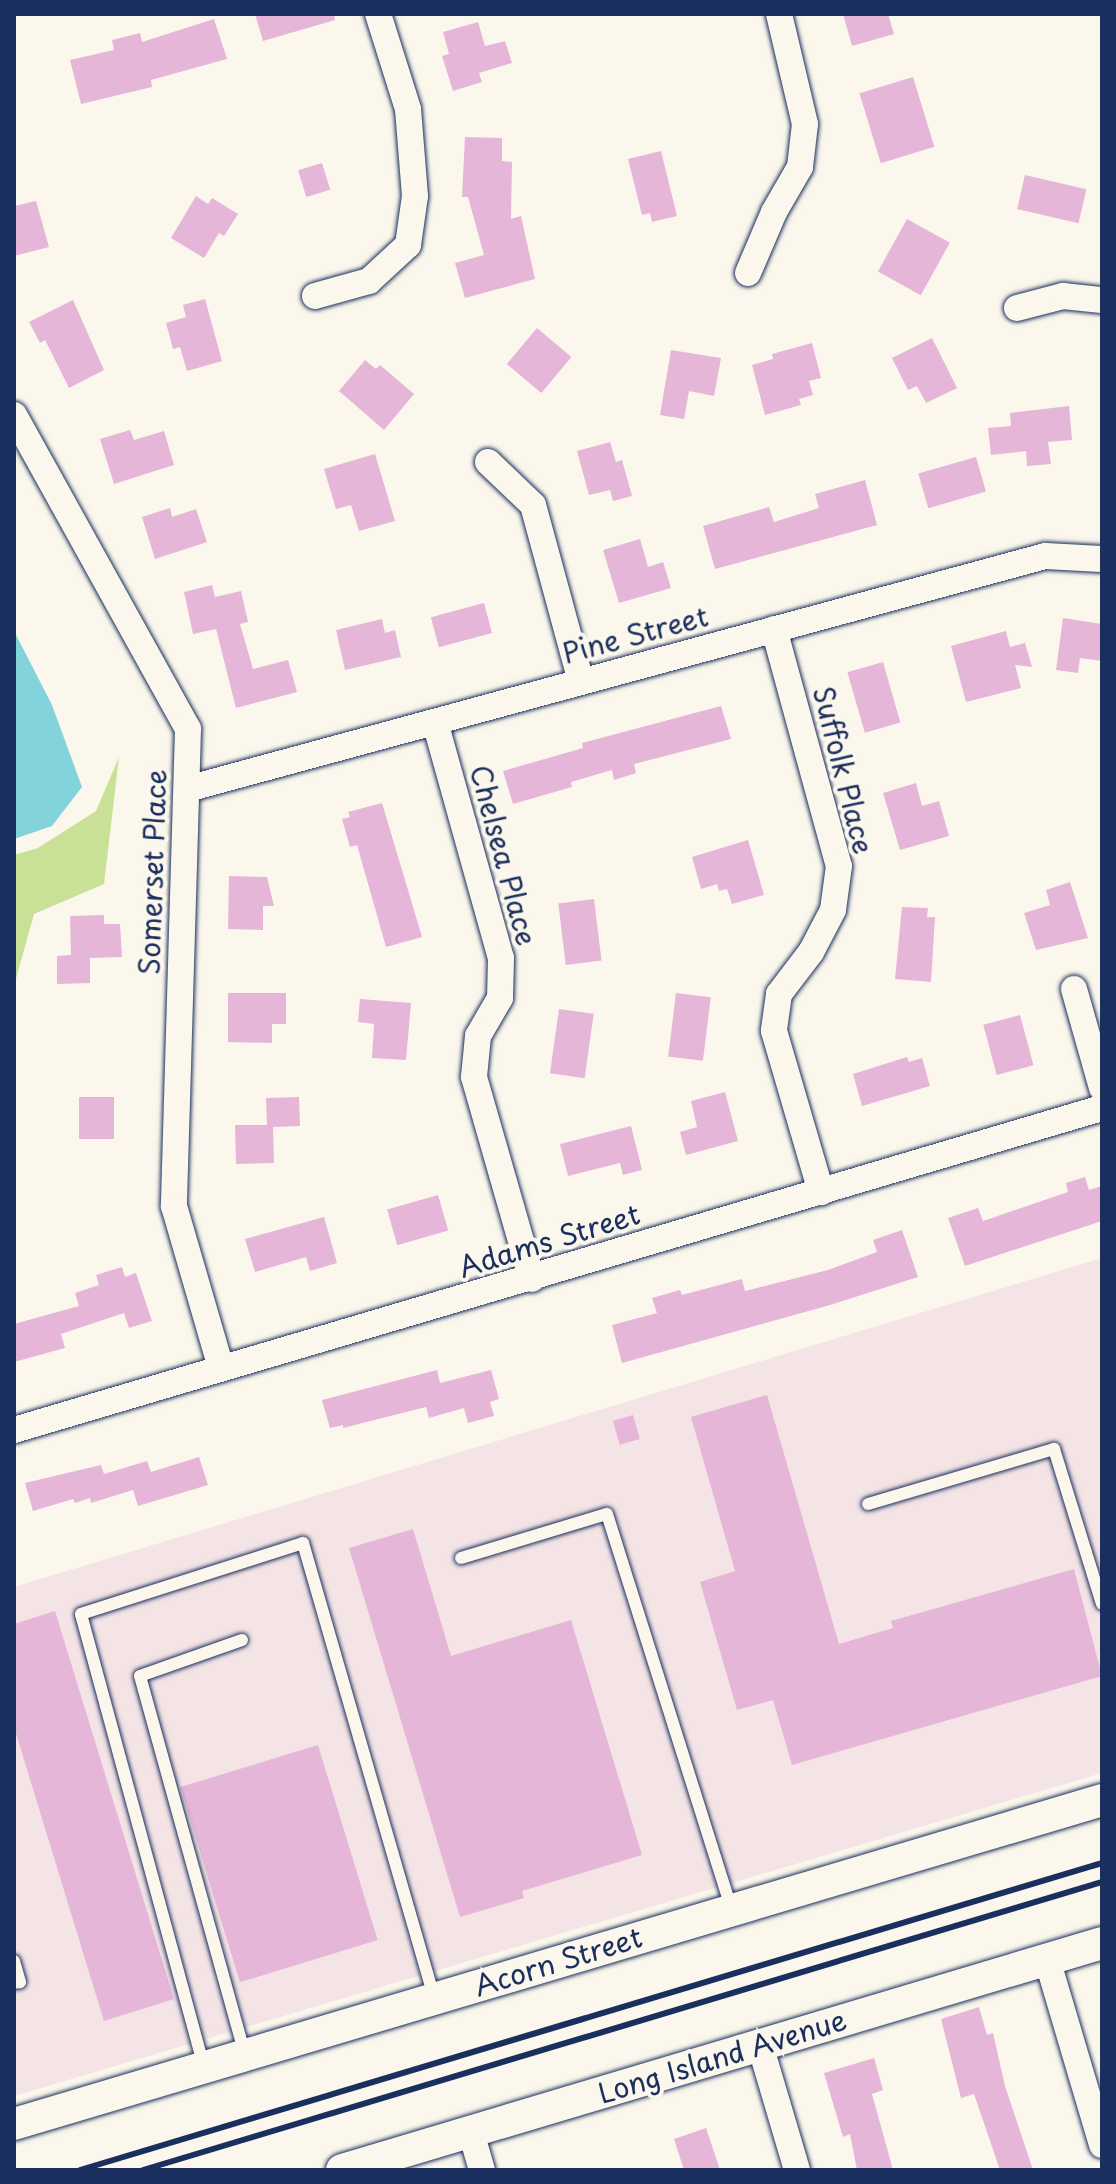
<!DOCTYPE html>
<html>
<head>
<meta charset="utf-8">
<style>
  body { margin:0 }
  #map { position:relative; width:1116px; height:2184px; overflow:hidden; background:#fbf7ec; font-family:"Playpen Sans",sans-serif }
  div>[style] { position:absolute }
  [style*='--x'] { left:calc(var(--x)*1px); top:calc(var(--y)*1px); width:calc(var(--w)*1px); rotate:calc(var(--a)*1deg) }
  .built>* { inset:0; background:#f4e4e6 }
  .green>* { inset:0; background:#c8e197 }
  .water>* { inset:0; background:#82d3db }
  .building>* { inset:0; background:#e5b6d8; transform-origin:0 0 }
  .roads { filter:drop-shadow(0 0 2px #1b2f5e) drop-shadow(0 0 2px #1b2f5e) }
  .service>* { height:12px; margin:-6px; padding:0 6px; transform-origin:6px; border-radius:6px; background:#fbf7ec }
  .minor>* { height:26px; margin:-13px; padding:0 13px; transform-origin:13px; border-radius:13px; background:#fbf7ec }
  .tertiary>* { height:32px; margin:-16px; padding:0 16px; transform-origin:16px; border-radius:16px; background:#fbf7ec }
  .rail>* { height:6px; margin:-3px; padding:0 3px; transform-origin:3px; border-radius:3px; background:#1b2f5e }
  span { translate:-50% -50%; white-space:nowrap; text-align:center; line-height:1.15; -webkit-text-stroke:8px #fbf7ec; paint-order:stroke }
  .street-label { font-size:28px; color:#1b2f5e }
  .frame { position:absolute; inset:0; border:16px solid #1b2f5e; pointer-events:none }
</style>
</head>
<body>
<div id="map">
  <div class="built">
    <i style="clip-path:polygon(1102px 1258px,1102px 1773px,14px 2096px,14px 1587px)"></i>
  </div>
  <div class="green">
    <i style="clip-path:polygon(119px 757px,104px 884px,34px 914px,14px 986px,14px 855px,38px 848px,96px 811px)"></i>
  </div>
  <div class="water">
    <i style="clip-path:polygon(14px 631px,52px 705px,82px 787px,52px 826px,14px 839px)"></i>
  </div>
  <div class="building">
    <i style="clip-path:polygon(255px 14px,334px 14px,335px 20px,263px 41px)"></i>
    <i style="clip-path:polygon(843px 14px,888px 14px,894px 34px,852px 46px)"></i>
    <i style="clip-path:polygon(214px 19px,227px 59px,151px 80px,152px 87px,81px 104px,70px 60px,114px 50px,112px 40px,140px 33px,142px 42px)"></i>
    <i style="clip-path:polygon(478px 22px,485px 46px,505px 41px,512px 63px,479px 73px,482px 82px,453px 91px,442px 56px,449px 54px,443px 32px)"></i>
    <i style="left:913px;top:77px;width:73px;height:56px;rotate:73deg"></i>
    <i style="clip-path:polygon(465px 137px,502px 138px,502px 161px,512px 162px,511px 219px,521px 216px,535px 279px,465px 298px,455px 263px,484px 255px,468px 197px,462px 197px)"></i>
    <i style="clip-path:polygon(661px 151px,677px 216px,652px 222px,650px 213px,642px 215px,628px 159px)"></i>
    <i style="left:322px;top:163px;width:28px;height:25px;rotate:73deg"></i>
    <i style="left:1025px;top:175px;width:63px;height:35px;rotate:13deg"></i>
    <i style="clip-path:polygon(196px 196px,208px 204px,212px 198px,238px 214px,224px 236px,219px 233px,204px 258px,171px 238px)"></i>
    <i style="clip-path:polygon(36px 201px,49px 247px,14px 256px,14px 206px)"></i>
    <i style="left:907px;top:219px;width:49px;height:60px;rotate:29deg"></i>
    <i style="clip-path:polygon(205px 299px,222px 361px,187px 371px,180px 347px,173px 349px,166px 323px,186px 317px,183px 305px)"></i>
    <i style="clip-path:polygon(73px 300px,104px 370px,69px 388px,45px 340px,40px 343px,29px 322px)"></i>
    <i style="left:537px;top:328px;width:45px;height:47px;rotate:40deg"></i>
    <i style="clip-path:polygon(932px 338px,957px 388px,926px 403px,917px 386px,908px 390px,892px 358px)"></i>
    <i style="clip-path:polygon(812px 343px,821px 378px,809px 381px,813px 395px,799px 399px,801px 405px,765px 415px,752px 365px,773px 359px,772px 354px)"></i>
    <i style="clip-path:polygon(671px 350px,721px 358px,714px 396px,689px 391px,684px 419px,660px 415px)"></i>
    <i style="clip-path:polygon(365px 360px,376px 369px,380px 365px,414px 394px,384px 430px,339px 391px)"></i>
    <i style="clip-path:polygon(1069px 406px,1072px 440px,1048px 442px,1051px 464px,1027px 466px,1026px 451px,991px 455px,988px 428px,1011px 426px,1010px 413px)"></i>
    <i style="clip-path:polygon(130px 430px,134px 440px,164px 431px,174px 465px,114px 484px,100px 439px)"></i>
    <i style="clip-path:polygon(610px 442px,616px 462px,622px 460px,632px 496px,613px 501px,610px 490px,589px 495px,577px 451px)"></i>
    <i style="clip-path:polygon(375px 454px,395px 521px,359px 531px,351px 505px,336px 509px,324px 469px)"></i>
    <i style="left:976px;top:457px;width:36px;height:60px;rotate:74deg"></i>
    <i style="clip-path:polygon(865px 480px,877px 525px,715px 569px,703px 526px,769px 507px,774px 522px,819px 508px,815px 494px)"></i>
    <i style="clip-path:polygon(170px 508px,172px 517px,196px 509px,207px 542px,155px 559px,142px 517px)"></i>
    <i style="clip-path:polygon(640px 539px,648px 567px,663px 562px,671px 588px,619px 603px,603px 550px)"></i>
    <i style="clip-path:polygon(212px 585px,215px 597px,241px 591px,248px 622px,240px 624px,253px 669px,288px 660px,297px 692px,236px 708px,216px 629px,193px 634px,184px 592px)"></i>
    <i style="left:484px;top:603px;width:31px;height:55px;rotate:75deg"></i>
    <i style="clip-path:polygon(1063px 618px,1102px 624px,1102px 661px,1080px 658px,1078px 673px,1056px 670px)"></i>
    <i style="clip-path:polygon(382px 619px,385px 633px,395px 630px,401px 657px,345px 670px,336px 630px)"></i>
    <i style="clip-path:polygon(1006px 631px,1010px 647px,1025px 643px,1032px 667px,1015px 665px,1021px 688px,966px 702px,951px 646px)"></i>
    <i style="left:883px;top:662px;width:63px;height:37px;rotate:74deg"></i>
    <i style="clip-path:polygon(721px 706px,731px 739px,634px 764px,636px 773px,614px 780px,612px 770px,571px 782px,572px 787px,513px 804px,503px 771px,583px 748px,582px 743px)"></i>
    <i style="clip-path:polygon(916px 783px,922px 806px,939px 801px,949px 836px,900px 850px,883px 793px)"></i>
    <i style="clip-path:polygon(382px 803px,422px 937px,386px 947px,357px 845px,350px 847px,342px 819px,350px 817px,348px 812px)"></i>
    <i style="clip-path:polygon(748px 840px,764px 895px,732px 904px,727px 889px,719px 891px,717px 884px,701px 889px,692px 857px)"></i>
    <i style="clip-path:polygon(229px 876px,267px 877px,274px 906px,263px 906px,263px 930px,228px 929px)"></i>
    <i style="clip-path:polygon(1070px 882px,1088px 938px,1036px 950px,1024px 913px,1050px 905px,1046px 890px)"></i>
    <i style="left:594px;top:899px;width:62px;height:36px;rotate:83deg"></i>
    <i style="clip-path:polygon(902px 907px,928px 908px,927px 917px,935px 917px,931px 982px,895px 979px)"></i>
    <i style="clip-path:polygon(104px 915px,104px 924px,120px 924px,122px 957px,90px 958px,90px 983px,57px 984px,57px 956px,71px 955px,70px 916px)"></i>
    <i style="clip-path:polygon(228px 993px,286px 993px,286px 1024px,272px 1024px,272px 1043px,228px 1042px)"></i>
    <i style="left:676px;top:993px;width:35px;height:64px;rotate:7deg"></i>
    <i style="clip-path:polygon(360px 999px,411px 1003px,406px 1060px,372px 1058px,374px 1024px,358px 1022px)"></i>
    <i style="left:559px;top:1009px;width:35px;height:65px;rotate:8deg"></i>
    <i style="left:1020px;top:1015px;width:52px;height:38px;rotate:75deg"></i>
    <i style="clip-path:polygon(907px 1057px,909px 1062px,922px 1058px,930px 1086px,862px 1106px,853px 1074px)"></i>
    <i style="clip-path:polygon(725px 1092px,738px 1141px,686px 1155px,680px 1132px,697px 1127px,691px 1101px)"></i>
    <i style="left:79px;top:1097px;width:35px;height:42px"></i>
    <i style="clip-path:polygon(299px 1097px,300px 1126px,273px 1127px,274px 1163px,236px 1164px,235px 1125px,267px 1125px,266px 1098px)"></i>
    <i style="clip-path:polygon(631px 1126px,642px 1170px,623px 1175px,620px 1163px,568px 1176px,560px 1144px)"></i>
    <i style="clip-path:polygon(1085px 1177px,1089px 1190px,1102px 1186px,1102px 1221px,965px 1266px,948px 1218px,978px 1208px,983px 1221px,1068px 1192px,1066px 1183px)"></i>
    <i style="left:438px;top:1195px;width:37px;height:53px;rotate:74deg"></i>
    <i style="clip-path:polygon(324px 1217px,337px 1263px,310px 1271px,306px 1257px,255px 1272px,245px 1239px)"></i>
    <i style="clip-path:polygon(902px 1230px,918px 1277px,830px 1305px,622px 1363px,612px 1325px,657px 1313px,652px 1298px,680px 1290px,682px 1295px,742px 1279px,745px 1291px,828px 1270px,877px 1252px,873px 1240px)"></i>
    <i style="clip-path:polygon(122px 1267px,125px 1277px,136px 1273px,152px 1321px,129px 1328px,124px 1313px,61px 1334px,65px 1348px,14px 1362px,14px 1324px,79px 1306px,75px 1293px,99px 1285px,96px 1275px)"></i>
    <i style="clip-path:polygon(437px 1370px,440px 1383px,491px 1370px,499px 1399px,490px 1402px,494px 1416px,468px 1423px,464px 1408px,429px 1418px,426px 1407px,343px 1428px,343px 1425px,330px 1428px,322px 1400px)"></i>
    <i style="clip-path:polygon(767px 1395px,839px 1644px,893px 1628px,891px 1621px,1074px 1569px,1102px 1676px,792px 1765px,773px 1700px,737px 1710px,700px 1582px,735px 1571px,691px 1417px)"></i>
    <i style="left:633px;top:1415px;width:25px;height:21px;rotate:74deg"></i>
    <i style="clip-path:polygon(199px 1457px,208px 1485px,138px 1506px,133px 1490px,91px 1503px,90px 1498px,75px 1503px,73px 1499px,33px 1511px,25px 1483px,101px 1465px,104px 1474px,147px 1461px,151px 1472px)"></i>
    <i style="clip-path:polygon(413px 1529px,451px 1656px,571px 1620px,642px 1855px,522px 1891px,524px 1898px,460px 1917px,349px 1548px)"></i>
    <i style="clip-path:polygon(55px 1611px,174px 1999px,104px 2021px,14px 1727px,14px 1624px)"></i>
    <i style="left:318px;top:1745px;width:204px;height:144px;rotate:73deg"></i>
    <i style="clip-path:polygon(979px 2007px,987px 2035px,993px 2033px,1005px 2086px,1033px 2170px,1000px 2170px,974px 2094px,961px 2098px,941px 2019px)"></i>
    <i style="clip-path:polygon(874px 2058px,883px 2090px,872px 2094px,893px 2170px,857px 2170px,850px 2134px,843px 2137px,824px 2073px)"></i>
    <i style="clip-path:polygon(706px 2128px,720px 2170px,684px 2170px,674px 2139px)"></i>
  </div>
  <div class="roads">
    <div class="service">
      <i style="--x:868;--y:1504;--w:194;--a:-16.5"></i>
      <i style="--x:1054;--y:1449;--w:162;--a:72.8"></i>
      <i style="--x:461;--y:1558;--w:152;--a:-16.8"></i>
      <i style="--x:607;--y:1514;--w:415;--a:72.5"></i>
      <i style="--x:242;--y:1640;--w:108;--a:160.6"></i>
      <i style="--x:140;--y:1676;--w:390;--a:74.5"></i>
      <i style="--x:14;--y:1961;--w:22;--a:74"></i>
      <i style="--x:20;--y:1982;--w:6;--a:171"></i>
      <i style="--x:204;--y:2067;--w:469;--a:-105.2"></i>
      <i style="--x:81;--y:1614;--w:233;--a:-17.7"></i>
      <i style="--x:303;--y:1543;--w:473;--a:73.9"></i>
    </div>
    <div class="minor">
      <i style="--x:748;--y:273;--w:66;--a:-66.9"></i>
      <i style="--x:774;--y:212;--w:52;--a:-60"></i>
      <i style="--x:800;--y:167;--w:43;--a:-83.4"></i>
      <i style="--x:805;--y:124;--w:113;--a:-103.3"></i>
      <i style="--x:315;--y:296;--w:56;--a:-15.5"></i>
      <i style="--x:369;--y:281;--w:53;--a:-42.7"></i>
      <i style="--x:408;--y:245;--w:49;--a:-81.9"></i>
      <i style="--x:415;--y:196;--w:87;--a:-94.6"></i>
      <i style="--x:408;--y:109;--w:100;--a:-107.5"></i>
      <i style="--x:1017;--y:308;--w:48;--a:-14.6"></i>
      <i style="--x:1063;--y:296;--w:39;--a:6"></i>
      <i style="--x:14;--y:415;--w:359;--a:61"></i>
      <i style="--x:188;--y:729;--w:477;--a:91.7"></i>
      <i style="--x:174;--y:1206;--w:169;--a:73.8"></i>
      <i style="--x:488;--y:462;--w:62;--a:43.7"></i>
      <i style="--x:533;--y:505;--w:183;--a:74.8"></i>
      <i style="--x:774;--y:629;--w:246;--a:74.7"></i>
      <i style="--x:839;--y:866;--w:44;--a:97.8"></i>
      <i style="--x:833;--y:910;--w:47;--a:117.6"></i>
      <i style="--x:811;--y:952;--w:53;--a:127.3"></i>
      <i style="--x:779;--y:994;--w:37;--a:98"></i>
      <i style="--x:774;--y:1031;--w:168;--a:73.7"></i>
      <i style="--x:435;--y:722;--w:245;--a:74.4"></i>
      <i style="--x:501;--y:958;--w:40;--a:91.4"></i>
      <i style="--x:500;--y:998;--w:44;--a:120.1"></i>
      <i style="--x:478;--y:1036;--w:41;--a:95.6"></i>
      <i style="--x:474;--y:1077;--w:210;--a:74"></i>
      <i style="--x:187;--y:789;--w:889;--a:-15.19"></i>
      <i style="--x:1045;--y:556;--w:57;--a:3"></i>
      <i style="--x:1074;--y:989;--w:103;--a:74.2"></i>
      <i style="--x:14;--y:1430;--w:1135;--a:-16.49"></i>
      <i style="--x:1047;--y:1959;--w:194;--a:73.5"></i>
      <i style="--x:760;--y:2045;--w:130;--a:73.5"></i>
      <i style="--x:471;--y:2132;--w:40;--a:74"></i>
    </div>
    <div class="tertiary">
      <i style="--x:14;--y:2124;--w:1135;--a:-16.58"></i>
      <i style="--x:342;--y:2170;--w:793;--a:-16.63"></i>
    </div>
  </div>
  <div class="rail">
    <i style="--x:80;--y:2170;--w:1067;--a:-16.72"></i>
    <i style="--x:143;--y:2170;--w:1001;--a:-16.72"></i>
  </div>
  <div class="street-label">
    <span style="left:635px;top:634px;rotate:-15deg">Pine Street</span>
    <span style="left:844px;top:770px;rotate:76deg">Suffolk Place</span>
    <span style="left:504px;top:855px;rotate:75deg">Chelsea Place</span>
    <span style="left:152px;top:872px;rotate:-88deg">Somerset Place</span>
    <span style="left:549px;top:1240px;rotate:-17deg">Adams Street</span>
    <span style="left:558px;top:1961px;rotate:-17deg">Acorn Street</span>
    <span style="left:722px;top:2056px;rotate:-17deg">Long Island Avenue</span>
  </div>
  <div class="frame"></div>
</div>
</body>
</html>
